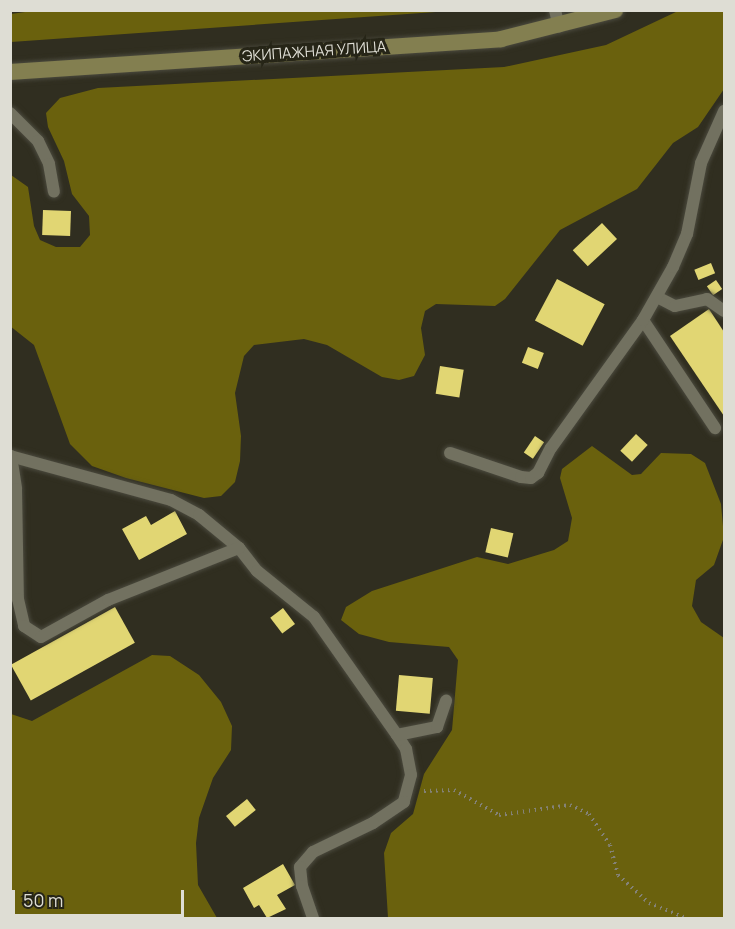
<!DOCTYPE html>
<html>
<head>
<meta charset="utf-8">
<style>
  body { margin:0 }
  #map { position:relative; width:735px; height:929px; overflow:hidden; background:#302e20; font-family:Manrope,sans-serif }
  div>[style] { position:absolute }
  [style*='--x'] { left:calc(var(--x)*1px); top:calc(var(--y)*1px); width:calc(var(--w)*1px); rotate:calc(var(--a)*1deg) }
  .forest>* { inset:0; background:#6a610d }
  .building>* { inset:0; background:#e1d673; transform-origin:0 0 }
  .path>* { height:4px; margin-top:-2px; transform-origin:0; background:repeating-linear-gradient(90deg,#848277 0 1.5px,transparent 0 6px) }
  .roads { filter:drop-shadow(0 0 2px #4b4a3e) drop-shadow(0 0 2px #4b4a3e) }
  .service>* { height:12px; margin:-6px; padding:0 6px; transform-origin:6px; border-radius:6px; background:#727160 }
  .secondary>* { height:16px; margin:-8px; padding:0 8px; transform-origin:8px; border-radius:8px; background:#837f50 }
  span { translate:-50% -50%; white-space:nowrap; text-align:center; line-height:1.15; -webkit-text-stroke:6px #262517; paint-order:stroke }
  .street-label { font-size:15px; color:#deddd4 }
  .frame { position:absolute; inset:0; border:12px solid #deddd4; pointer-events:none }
  .scale { position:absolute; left:12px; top:890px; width:172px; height:27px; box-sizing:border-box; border:3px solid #deddd4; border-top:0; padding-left:8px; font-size:18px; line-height:21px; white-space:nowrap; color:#deddd4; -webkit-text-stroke:4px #262517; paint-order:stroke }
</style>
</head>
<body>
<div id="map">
  <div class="forest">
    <i style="clip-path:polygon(32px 11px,32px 10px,450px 11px,11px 42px,11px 14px)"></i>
    <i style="clip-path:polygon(678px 11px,724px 11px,724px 89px,698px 127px,673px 143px,637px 189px,560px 230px,505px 299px,495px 306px,436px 304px,425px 311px,421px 328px,425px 355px,414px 376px,399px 380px,382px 377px,327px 345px,304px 339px,254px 345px,244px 356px,235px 393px,241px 436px,240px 461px,235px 482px,221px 496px,204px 498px,126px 478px,92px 466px,70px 444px,34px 345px,10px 326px,11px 175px,28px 187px,34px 226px,40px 240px,56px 247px,80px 247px,90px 235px,89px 216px,72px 194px,64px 161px,48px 127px,46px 113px,60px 98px,98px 88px,504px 67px,606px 45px)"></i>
    <i style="clip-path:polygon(592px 446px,632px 475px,641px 474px,661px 453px,691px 454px,705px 463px,721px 504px,724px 537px,714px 565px,696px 580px,692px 606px,701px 622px,724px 638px,724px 918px,388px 918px,384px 853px,391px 833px,413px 814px,424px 774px,452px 730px,458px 660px,449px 647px,389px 642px,359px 634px,341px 620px,346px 607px,372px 591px,477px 557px,508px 564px,554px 550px,568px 541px,572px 518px,560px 478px,562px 469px)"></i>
    <i style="clip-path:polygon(152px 655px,170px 656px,199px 675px,221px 702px,232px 726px,231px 750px,213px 778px,199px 818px,196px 843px,198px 885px,217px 918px,11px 918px,11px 714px,32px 721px)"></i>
  </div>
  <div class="building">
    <i style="left:43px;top:210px;width:28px;height:25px;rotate:2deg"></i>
    <i style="left:602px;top:223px;width:22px;height:40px;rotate:47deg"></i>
    <i style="left:711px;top:263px;width:11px;height:18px;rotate:68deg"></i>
    <i style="left:557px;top:279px;width:54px;height:47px;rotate:28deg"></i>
    <i style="left:716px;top:280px;width:11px;height:11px;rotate:56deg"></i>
    <i style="clip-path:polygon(709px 309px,724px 332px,724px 416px,670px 336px)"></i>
    <i style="left:528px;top:347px;width:17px;height:17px;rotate:21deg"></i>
    <i style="left:440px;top:366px;width:24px;height:28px;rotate:9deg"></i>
    <i style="left:636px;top:434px;width:16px;height:23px;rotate:43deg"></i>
    <i style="left:535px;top:436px;width:11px;height:20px;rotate:34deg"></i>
    <i style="clip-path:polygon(175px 511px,187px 534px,139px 560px,122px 529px,146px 516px,151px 525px)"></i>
    <i style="left:491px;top:528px;width:23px;height:25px;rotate:13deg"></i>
    <i style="left:115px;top:607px;width:41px;height:119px;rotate:61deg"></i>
    <i style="left:283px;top:608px;width:20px;height:16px;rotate:53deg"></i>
    <i style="left:399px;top:675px;width:34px;height:36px;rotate:5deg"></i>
    <i style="left:247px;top:799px;width:14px;height:27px;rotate:51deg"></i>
    <i style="clip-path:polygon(283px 864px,295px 885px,277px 895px,286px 909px,267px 918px,259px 905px,254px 908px,243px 888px)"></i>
  </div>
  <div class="path">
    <i style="--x:424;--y:791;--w:30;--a:-2"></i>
    <i style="--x:454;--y:790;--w:51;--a:29.1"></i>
    <i style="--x:499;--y:815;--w:72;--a:-8"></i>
    <i style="--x:570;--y:805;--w:21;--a:25"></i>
    <i style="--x:589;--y:814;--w:37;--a:56"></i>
    <i style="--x:610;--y:845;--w:31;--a:75"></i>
    <i style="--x:618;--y:875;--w:42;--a:42.1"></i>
    <i style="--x:649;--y:903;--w:40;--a:22"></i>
  </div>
  <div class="roads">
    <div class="service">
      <i style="--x:555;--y:10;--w:17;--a:77"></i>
      <i style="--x:10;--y:113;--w:40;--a:45"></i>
      <i style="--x:38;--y:141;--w:25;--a:64"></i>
      <i style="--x:49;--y:164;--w:28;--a:80"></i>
      <i style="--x:657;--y:297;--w:20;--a:27"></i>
      <i style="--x:675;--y:306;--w:33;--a:-12"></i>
      <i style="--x:707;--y:299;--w:21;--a:35"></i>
      <i style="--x:643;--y:320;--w:130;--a:56.3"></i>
      <i style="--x:450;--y:453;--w:75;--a:18.7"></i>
      <i style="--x:521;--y:477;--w:10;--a:6"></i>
      <i style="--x:531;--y:478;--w:9;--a:-36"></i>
      <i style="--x:538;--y:473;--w:28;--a:-63"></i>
      <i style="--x:551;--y:448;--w:158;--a:-54.3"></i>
      <i style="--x:643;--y:320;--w:61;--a:-60.5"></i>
      <i style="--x:673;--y:267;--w:36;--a:-67"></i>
      <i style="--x:687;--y:234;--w:72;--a:-78.8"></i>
      <i style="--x:701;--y:163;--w:57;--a:-66.1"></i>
      <i style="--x:10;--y:456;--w:167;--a:15.3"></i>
      <i style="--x:171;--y:500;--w:32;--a:28"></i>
      <i style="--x:199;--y:515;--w:52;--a:39.5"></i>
      <i style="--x:239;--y:548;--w:29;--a:52"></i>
      <i style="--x:257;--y:571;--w:73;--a:38.9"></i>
      <i style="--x:314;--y:617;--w:144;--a:54.9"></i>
      <i style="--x:397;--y:735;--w:17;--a:57"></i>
      <i style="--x:406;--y:749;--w:26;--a:79"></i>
      <i style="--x:411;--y:775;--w:28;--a:105"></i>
      <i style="--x:404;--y:802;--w:37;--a:146"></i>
      <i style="--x:373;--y:823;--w:67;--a:154.2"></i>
      <i style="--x:313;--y:852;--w:20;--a:131"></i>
      <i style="--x:300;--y:867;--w:19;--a:84"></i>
      <i style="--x:302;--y:886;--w:34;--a:71"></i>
      <i style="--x:11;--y:456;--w:33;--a:81"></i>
      <i style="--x:16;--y:489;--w:110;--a:89"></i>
      <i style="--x:18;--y:599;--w:28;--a:77"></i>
      <i style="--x:24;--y:626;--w:20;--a:33"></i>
      <i style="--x:41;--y:637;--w:77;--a:-28.9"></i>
      <i style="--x:108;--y:600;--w:141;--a:-21.7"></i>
      <i style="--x:397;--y:735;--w:41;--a:-11.3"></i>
      <i style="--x:437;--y:727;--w:28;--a:-71"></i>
    </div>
    <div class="secondary">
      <i style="--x:10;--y:72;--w:492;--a:-3.8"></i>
      <i style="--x:501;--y:39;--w:118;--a:-14.3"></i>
    </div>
  </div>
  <div class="street-label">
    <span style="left:314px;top:51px;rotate:-4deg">ЭКИПАЖНАЯ УЛИЦА</span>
  </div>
  <div class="frame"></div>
  <div class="scale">50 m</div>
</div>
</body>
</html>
